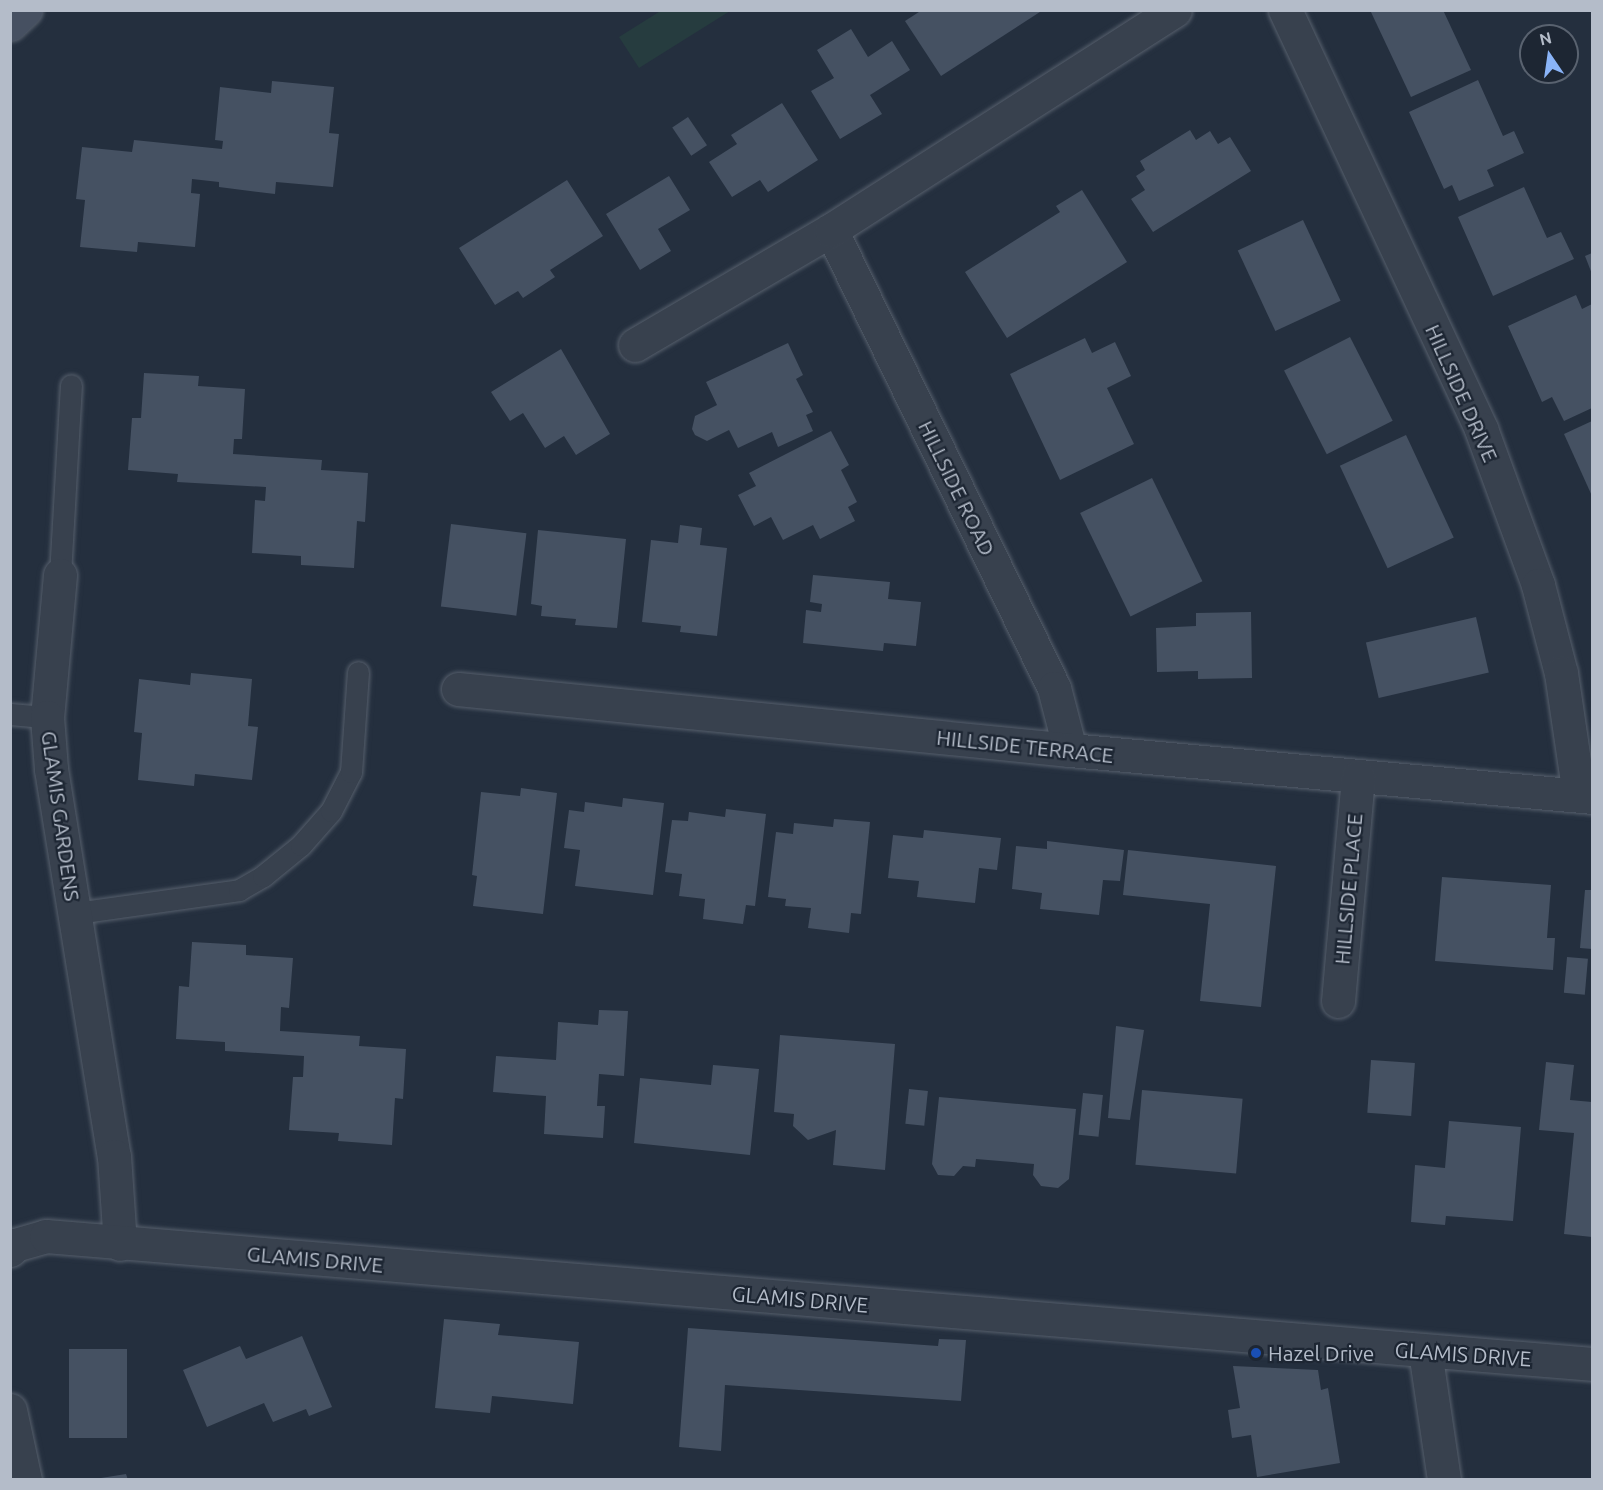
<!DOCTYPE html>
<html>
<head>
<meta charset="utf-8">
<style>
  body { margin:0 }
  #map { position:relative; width:1603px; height:1490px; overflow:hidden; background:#242f3e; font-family:Ubuntu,sans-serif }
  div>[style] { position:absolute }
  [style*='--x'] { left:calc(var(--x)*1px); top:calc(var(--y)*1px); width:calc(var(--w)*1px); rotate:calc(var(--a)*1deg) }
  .green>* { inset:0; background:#263c3f }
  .building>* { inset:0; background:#455162; transform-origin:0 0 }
  .roads { filter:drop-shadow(0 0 2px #565f6c) drop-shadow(0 0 2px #565f6c) }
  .lane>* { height:21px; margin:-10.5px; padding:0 10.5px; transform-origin:10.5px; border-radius:10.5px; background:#38414e }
  .street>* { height:33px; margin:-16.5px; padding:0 16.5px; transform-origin:16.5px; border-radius:16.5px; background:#38414e }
  .secondary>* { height:33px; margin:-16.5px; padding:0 16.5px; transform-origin:16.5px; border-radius:16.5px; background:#465061 }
  .dots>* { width:16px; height:16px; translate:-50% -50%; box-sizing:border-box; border:3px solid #1d2633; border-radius:50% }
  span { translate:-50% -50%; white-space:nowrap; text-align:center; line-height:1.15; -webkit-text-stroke:4.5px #1d2633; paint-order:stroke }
  .street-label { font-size:21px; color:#b4bcc9 }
  .poi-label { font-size:21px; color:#b4bcc9 }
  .left { translate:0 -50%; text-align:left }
  .frame { position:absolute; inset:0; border:12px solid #b4bcc9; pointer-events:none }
  .north { position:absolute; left:1519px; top:24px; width:60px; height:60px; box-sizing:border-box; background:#1d2633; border:2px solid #59626f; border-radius:50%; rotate:347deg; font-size:16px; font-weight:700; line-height:24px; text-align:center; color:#b4bcc9 }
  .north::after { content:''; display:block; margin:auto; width:21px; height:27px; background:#8ab4f8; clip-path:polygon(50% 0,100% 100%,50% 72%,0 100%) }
</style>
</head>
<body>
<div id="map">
  <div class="green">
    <i style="clip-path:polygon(662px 10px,730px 10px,730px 11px,639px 68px,619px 37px)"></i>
  </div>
  <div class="building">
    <i style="clip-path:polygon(922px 10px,1043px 10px,941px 76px,905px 21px)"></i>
    <i style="clip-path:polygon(1370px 10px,1443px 10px,1471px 70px,1411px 97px)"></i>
    <i style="clip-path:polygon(851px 29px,868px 57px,892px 41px,910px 70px,870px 95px,882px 114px,840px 139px,811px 91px,834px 78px,817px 50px)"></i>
    <i style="clip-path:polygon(1478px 80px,1503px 136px,1514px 131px,1524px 153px,1487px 170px,1494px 186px,1459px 201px,1452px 185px,1444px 189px,1409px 112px)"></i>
    <i style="clip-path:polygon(272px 81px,334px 87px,329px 133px,339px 134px,333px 187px,276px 182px,275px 194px,219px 187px,219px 182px,192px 179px,191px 193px,200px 194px,195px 247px,138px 242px,137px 252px,80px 247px,85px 200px,76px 199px,82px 147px,132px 152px,134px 140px,222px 149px,223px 141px,215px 140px,220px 87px,271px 93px)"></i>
    <i style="clip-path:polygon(782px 103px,818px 160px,768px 192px,760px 180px,732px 197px,709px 162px,737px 144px,731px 135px)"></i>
    <i style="left:688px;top:117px;width:34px;height:19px;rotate:56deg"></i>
    <i style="clip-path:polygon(1190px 130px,1196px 140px,1210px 131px,1218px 144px,1230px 137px,1251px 171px,1153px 232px,1131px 199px,1145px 190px,1136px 176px,1145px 170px,1140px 161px)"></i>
    <i style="clip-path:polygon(669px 176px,690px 210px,658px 229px,671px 251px,640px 270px,606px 214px)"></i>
    <i style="clip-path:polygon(567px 180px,603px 236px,550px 270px,555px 277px,523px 298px,518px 291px,495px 305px,459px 248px)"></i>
    <i style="clip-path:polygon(1524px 187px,1547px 238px,1561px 232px,1574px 259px,1493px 296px,1458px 217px)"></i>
    <i style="clip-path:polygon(1082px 190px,1127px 262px,1007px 338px,965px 272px,1060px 212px,1056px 206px)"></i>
    <i style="left:1303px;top:220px;width:89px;height:72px;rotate:65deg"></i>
    <i style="clip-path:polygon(1592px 253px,1592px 274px,1585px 256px)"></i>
    <i style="clip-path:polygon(1576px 295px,1582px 309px,1592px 304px,1592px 408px,1564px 421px,1552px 397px,1542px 402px,1508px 326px)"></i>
    <i style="left:1350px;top:337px;width:94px;height:74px;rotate:63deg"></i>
    <i style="clip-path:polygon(1085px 338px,1092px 353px,1115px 342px,1131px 376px,1107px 388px,1134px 444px,1060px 480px,1010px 374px)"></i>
    <i style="clip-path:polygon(788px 343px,803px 375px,796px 379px,813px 412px,806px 415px,813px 431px,778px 447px,772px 432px,738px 448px,729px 430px,707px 441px,695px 435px,692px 429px,695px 416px,717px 405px,706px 382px)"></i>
    <i style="clip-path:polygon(561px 349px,610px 434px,576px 455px,564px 436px,545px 448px,523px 413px,510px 421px,491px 392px)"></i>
    <i style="clip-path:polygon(144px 373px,199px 376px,198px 386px,245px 389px,242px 439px,234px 439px,233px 454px,322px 460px,321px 470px,368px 473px,365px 522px,357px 521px,354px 568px,301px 565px,301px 556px,252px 553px,255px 500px,265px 501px,266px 487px,177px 482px,178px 474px,128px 470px,132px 418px,141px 418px)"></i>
    <i style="clip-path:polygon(1592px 421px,1592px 496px,1564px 434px)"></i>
    <i style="clip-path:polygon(831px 431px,849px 465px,841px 470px,857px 502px,848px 507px,855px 521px,820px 539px,813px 525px,783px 540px,771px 517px,754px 526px,738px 495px,756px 486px,749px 473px)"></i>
    <i style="left:1406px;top:435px;width:113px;height:73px;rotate:65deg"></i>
    <i style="left:1152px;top:478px;width:115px;height:80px;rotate:64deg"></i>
    <i style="left:451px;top:524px;width:76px;height:83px;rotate:7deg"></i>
    <i style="clip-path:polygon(680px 525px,702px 528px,700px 545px,727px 548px,717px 636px,680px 632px,681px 626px,642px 622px,651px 540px,678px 543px)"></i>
    <i style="clip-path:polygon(538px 530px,626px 539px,617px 628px,575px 625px,576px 619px,541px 616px,542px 606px,531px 604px)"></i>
    <i style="clip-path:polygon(813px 575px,890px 582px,888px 599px,921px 602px,916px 646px,884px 643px,883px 651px,803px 643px,806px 610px,821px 612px,822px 604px,810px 602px)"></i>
    <i style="clip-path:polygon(1251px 612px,1252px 678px,1198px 679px,1198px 671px,1157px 672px,1156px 628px,1196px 626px,1196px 613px)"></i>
    <i style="left:1476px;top:617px;width:57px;height:113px;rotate:77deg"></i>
    <i style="clip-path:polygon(191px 673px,252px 679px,248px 726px,258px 727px,252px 780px,195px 774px,194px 786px,138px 780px,142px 733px,134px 732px,139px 679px,190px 685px)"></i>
    <i style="clip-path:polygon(521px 788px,557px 793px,543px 914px,473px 906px,477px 876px,472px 875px,481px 792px,520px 796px)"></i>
    <i style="clip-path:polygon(623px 798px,664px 803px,653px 895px,575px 886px,580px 850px,564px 848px,569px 810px,584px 812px,585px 802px,622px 807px)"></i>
    <i style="clip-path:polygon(726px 809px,766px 814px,755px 906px,746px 905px,743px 924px,703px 919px,705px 899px,679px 896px,682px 874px,665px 872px,672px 820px,688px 821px,689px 812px,725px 817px)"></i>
    <i style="clip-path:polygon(834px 819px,870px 822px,861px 914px,851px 913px,849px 933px,808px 928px,811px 908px,785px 906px,786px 899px,768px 897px,776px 832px,793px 834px,794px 823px,833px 827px)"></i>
    <i style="clip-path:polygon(924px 830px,1001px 838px,997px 870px,979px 868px,975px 903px,917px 897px,919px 881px,888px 878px,893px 835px,923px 838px)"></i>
    <i style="clip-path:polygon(1047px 841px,1124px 850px,1120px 881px,1103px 880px,1099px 915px,1040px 909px,1042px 893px,1012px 889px,1016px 846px,1047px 849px)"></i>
    <i style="clip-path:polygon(1128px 850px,1276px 866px,1261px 1007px,1200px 1001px,1210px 904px,1123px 895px)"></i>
    <i style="clip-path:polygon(1442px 877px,1551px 885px,1547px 938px,1555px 938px,1553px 970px,1435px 961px)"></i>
    <i style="clip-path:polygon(1585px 890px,1592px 890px,1592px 949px,1580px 948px)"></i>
    <i style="clip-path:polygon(192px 942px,246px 945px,246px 955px,293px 958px,289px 1008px,281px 1007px,280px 1031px,360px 1036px,359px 1046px,406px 1049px,403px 1099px,395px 1098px,392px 1145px,338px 1141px,339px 1133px,289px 1130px,293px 1077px,303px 1077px,304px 1056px,225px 1051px,225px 1042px,176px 1039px,179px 986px,189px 987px)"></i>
    <i style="left:1567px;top:957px;width:21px;height:36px;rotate:5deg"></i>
    <i style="clip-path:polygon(599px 1010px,628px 1011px,624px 1076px,599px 1074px,597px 1106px,605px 1106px,603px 1138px,544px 1134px,546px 1096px,493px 1092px,496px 1056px,556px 1060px,558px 1022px,598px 1025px)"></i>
    <i style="clip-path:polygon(1116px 1026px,1144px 1030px,1130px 1120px,1108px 1118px)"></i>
    <i style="clip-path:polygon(780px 1035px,895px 1044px,885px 1170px,833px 1165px,836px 1130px,808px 1140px,793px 1126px,794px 1114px,774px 1112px)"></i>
    <i style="left:1371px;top:1060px;width:44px;height:53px;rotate:4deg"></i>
    <i style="clip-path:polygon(1546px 1062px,1574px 1065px,1570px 1100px,1592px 1102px,1592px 1237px,1564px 1234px,1574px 1133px,1539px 1130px)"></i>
    <i style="clip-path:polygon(713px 1065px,759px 1069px,750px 1155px,634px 1143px,640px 1078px,711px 1085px)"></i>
    <i style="left:909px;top:1089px;width:19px;height:35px;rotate:6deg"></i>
    <i style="left:1142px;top:1090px;width:101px;height:75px;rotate:5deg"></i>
    <i style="left:1083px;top:1093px;width:20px;height:42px;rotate:6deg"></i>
    <i style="clip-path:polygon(939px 1097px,1076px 1109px,1069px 1179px,1058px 1188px,1041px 1186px,1033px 1175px,1034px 1164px,976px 1159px,975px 1167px,963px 1166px,954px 1176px,938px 1175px,932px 1164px)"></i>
    <i style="clip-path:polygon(1449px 1121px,1521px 1127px,1513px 1221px,1446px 1216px,1445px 1225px,1411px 1222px,1415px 1165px,1445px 1168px)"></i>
    <i style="clip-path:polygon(444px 1319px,500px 1324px,498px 1335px,579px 1342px,573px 1404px,492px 1396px,490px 1413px,435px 1408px)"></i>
    <i style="clip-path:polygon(688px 1328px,938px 1346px,939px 1339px,966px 1340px,961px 1401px,725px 1385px,721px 1451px,679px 1447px)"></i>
    <i style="clip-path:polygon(302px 1336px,332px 1407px,309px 1416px,306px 1409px,273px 1422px,264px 1403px,207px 1427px,183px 1370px,240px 1346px,246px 1359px)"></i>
    <i style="left:69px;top:1349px;width:58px;height:89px"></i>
    <i style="clip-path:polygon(1233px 1366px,1318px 1370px,1321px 1390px,1328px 1388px,1340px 1463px,1257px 1477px,1251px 1435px,1232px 1438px,1228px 1410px,1240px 1408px)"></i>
    <i style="clip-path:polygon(126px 1474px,128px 1480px,102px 1480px,101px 1478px)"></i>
  </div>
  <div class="roads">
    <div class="lane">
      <i style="--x:60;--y:575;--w:190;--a:-86.7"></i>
      <i style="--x:10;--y:714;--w:37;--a:5"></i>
      <i style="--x:76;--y:913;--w:165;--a:-8"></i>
      <i style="--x:239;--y:890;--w:28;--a:-30"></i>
      <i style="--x:263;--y:876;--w:49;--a:-39.2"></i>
      <i style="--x:301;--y:845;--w:45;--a:-48.6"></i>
      <i style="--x:331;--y:811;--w:44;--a:-62.9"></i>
      <i style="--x:351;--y:772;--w:100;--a:-86"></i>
    </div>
    <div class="street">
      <i style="--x:1285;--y:10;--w:463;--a:64.9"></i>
      <i style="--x:1481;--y:429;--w:166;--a:69.9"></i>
      <i style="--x:1538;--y:585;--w:91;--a:75.4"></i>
      <i style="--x:1561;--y:673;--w:123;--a:81.6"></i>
      <i style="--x:831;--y:230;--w:509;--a:64.04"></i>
      <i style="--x:1054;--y:688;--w:64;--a:75.5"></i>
      <i style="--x:635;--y:345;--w:227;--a:-30.4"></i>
      <i style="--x:831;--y:230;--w:408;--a:-32.6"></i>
      <i style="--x:60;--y:575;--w:143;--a:95.2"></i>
      <i style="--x:47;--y:717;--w:52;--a:85.6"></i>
      <i style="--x:51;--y:769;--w:392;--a:80.8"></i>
      <i style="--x:114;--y:1156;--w:88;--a:86.1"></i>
      <i style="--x:458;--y:689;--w:615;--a:5.69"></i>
      <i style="--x:1070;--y:750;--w:524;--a:5.14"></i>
      <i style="--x:1338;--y:1001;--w:225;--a:-84.9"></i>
      <i style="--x:10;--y:1250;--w:7;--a:-45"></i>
      <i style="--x:15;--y:1245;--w:32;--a:-16"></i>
      <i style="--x:46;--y:1236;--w:1551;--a:4.73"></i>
      <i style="--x:1425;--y:1351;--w:130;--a:81.6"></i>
      <i style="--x:10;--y:1410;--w:72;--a:77.9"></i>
    </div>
    <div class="secondary">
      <i style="--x:10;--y:24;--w:21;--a:-43"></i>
    </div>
  </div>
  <div class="dots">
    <i style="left:1256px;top:1353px;background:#1a4fb4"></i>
  </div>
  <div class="street-label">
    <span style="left:1462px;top:393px;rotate:66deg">HILLSIDE DRIVE</span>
    <span style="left:957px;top:488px;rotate:64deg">HILLSIDE ROAD</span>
    <span style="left:1025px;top:746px;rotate:6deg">HILLSIDE TERRACE</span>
    <span style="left:61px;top:816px;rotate:82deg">GLAMIS GARDENS</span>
    <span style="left:1348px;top:889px;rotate:-85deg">HILLSIDE PLACE</span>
    <span style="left:315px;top:1259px;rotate:5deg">GLAMIS DRIVE</span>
    <span style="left:800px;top:1299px;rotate:5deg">GLAMIS DRIVE</span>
    <span style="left:1463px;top:1354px;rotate:4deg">GLAMIS DRIVE</span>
  </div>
  <div class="poi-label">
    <span class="left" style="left:1268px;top:1353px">Hazel Drive</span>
  </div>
  <div class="frame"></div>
  <div class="north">N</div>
</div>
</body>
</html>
